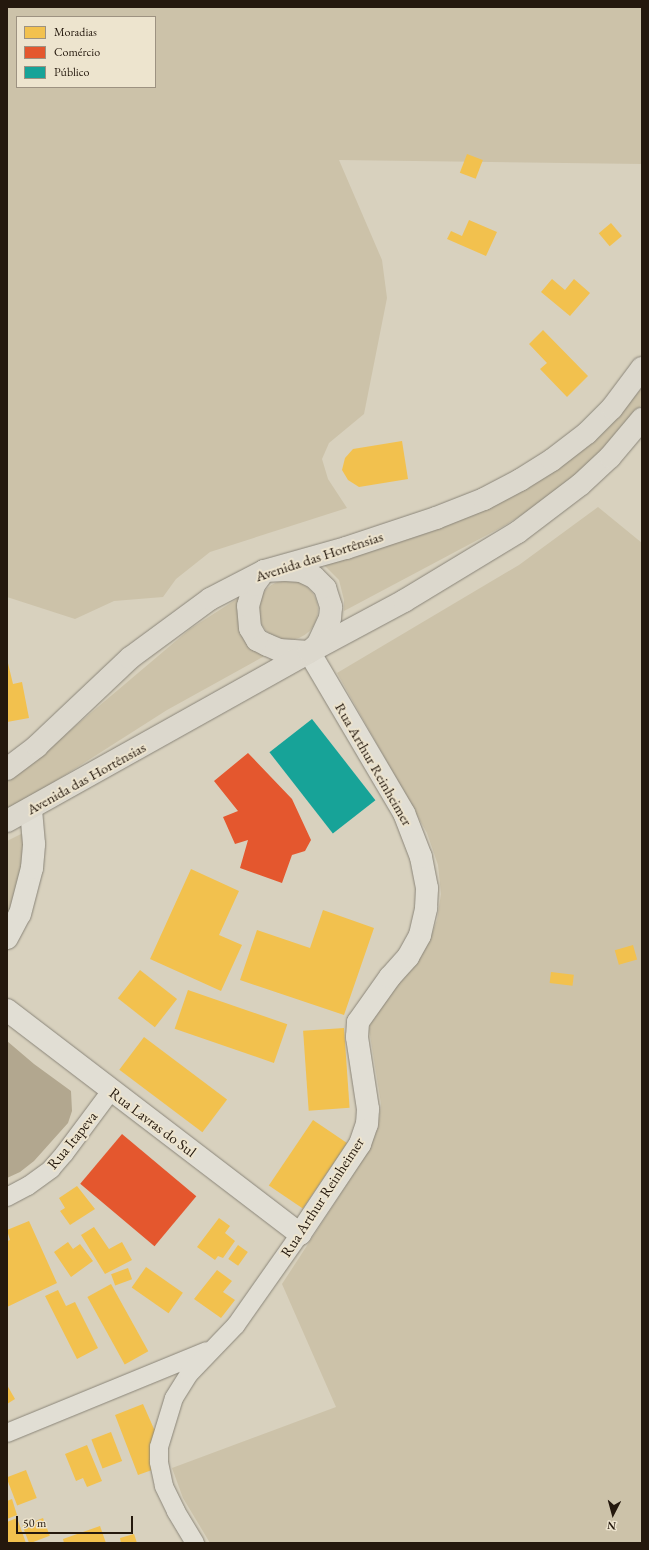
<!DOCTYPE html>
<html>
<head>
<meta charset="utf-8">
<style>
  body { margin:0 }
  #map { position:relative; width:649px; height:1550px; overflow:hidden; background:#d8d1be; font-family:"EB Garamond",serif }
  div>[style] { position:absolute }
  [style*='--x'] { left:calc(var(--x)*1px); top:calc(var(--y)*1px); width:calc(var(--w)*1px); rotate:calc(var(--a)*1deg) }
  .green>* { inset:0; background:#ccc2a9 }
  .round { border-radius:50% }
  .water>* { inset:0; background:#b2a78f }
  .homes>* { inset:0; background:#f2c14e; transform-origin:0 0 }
  .shops>* { inset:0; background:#e4572e; transform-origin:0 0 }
  .public>* { inset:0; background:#17a398; transform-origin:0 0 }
  .roads { filter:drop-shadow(0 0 1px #8a8579) drop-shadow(0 0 1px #8a8579) }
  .minor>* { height:18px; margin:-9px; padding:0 9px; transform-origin:9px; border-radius:9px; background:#e1ded4 }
  .tertiary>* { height:22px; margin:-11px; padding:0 11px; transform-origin:11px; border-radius:11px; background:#e1ded4 }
  .primary>* { height:22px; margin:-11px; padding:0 11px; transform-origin:11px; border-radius:11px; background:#dcd8cd }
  span { translate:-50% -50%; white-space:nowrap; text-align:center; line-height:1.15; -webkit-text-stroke:4px #ede4ce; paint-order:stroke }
  .street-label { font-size:15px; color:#24180d }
  .frame { position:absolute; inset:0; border:8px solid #24180d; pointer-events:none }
  .legend { position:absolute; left:16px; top:16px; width:140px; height:72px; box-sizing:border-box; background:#ede4ce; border:1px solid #9d9281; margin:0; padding:5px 7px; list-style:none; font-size:12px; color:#24180d }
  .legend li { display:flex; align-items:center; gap:8px; height:20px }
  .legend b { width:20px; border:1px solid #9d9281 }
  .north { position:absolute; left:593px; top:1494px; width:40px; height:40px; -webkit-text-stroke:3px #ede4ce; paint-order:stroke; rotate:186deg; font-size:11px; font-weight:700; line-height:16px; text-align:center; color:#24180d }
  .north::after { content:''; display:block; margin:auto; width:14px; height:18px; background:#24180d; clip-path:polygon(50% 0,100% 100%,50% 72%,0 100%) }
  .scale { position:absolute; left:16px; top:1516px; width:117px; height:18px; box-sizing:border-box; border:2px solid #24180d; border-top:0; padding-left:5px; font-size:12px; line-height:14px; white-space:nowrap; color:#24180d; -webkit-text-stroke:3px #ede4ce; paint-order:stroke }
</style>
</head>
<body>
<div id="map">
  <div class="green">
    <i style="clip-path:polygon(evenodd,7px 7px,642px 7px,642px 164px,339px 160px,382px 260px,387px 298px,364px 414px,329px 443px,322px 459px,328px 479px,347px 508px,210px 552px,176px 579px,163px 597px,114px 601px,75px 619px,7px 597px,7px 7px,17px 17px,155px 17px,155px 87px,17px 87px,17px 17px)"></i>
    <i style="clip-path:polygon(642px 388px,642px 404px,621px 432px,576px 476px,535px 507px,502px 527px,344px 611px,344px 600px,339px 580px,322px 563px,480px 512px,527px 489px,552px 473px,600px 436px)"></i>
    <i style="clip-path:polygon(598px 507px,642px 543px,642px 1543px,210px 1543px,183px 1498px,172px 1468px,336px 1407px,282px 1284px,368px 1152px,378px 1127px,381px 1104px,369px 1029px,373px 1015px,413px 966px,429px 942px,437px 920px,441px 894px,438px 865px,427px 833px,337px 673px,519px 565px)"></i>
    <i class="round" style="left:258px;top:580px;width:60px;height:60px"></i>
    <i style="clip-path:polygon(243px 595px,270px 653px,167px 710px,7px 812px,7px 781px,40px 756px,190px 629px)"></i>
    <i style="clip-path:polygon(25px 832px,26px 857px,7px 921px,7px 841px)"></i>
  </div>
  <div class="water">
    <i style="clip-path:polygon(7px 1041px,34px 1064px,71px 1091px,72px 1111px,68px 1123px,34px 1161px,20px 1172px,7px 1178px)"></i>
  </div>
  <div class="homes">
    <i style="left:467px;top:154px;width:17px;height:20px;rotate:21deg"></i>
    <i style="clip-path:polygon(469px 220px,497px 232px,486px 256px,447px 239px,451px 231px,462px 236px)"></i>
    <i style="left:611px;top:223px;width:17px;height:16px;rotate:50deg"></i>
    <i style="clip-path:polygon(552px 279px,565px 290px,574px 279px,590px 293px,570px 316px,541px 292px)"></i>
    <i style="clip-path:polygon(543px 330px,588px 376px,567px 397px,540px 369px,547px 363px,529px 344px)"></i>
    <i style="clip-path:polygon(402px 441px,408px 479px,359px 487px,348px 480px,342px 470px,345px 458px,353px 449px)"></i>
    <i style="clip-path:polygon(7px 659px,13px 684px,22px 682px,29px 718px,7px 722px)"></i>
    <i style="clip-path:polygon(191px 869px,239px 891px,219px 935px,242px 945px,221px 991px,150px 959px)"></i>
    <i style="clip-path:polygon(323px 910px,374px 928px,344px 1015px,240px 980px,257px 930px,310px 948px)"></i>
    <i style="left:633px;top:945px;width:15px;height:19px;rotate:74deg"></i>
    <i style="left:140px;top:970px;width:47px;height:36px;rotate:38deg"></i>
    <i style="left:551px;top:972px;width:23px;height:11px;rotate:7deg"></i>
    <i style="left:188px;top:990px;width:105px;height:41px;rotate:19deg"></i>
    <i style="left:344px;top:1028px;width:80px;height:41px;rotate:86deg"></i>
    <i style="left:144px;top:1037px;width:104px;height:41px;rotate:37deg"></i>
    <i style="left:313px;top:1120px;width:41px;height:79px;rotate:34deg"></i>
    <i style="clip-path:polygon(77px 1186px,95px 1209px,70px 1225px,60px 1211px,65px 1208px,59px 1198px)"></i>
    <i style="clip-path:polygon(219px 1218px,230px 1226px,225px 1233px,235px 1241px,223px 1258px,218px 1256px,215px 1260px,197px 1247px)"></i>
    <i style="clip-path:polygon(29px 1221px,57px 1283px,7px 1307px,7px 1241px,10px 1240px,7px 1230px)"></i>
    <i style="clip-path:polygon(94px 1227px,109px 1249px,122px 1242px,132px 1260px,105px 1274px,81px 1235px)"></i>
    <i style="clip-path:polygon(68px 1242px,73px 1249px,80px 1244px,93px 1261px,71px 1277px,54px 1252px)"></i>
    <i style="left:238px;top:1245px;width:12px;height:17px;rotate:35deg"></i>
    <i style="left:146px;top:1267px;width:45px;height:25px;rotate:35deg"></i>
    <i style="left:128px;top:1268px;width:12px;height:18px;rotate:70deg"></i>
    <i style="clip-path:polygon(217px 1270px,232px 1281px,223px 1292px,235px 1300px,221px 1318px,194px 1299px)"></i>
    <i style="left:111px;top:1284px;width:77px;height:27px;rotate:61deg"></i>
    <i style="clip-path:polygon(58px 1290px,66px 1306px,75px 1302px,98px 1348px,77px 1359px,45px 1296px)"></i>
    <i style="clip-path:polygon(7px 1385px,15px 1399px,7px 1404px)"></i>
    <i style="clip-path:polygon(143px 1404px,154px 1429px,159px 1427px,152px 1470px,138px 1475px,115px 1415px)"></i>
    <i style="left:111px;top:1432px;width:31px;height:21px;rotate:69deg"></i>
    <i style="clip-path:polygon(87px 1445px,102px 1481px,87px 1487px,83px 1478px,76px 1481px,65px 1454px)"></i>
    <i style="left:26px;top:1470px;width:30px;height:21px;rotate:69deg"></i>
    <i style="clip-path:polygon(12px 1499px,17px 1515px,7px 1519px,7px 1501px)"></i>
    <i style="clip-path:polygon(17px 1518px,26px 1543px,7px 1543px,7px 1522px)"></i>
    <i style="left:43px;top:1518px;width:19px;height:22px;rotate:69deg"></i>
    <i style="clip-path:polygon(100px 1526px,106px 1543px,64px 1543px,63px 1539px)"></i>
    <i style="clip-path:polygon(134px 1534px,137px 1543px,121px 1543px,120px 1538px)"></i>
  </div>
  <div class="shops">
    <i style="clip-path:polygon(248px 753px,292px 799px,311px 840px,305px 851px,292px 855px,282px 883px,240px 868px,248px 840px,235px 844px,223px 817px,238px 811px,214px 781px)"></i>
    <i style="left:122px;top:1134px;width:97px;height:65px;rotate:40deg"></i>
  </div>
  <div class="public">
    <i style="left:312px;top:719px;width:103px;height:54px;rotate:52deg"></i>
  </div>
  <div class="roads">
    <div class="minor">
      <i style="--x:7;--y:1197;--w:24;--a:-28"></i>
      <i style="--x:28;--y:1186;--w:29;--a:-36"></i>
      <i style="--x:51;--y:1169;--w:20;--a:-49"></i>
      <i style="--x:64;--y:1154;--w:79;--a:-53.3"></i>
      <i style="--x:7;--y:1433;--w:216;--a:-22.3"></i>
      <i style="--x:195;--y:1543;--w:37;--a:-121"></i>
      <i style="--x:176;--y:1511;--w:28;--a:-116"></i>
      <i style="--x:164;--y:1486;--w:25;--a:-102"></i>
      <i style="--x:159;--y:1462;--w:15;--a:-90"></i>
      <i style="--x:159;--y:1447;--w:51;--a:-73"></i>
      <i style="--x:174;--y:1398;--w:28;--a:-58"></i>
      <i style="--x:189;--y:1374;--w:68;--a:-46.2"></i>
      <i style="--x:236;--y:1325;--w:111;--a:-54.9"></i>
    </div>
    <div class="tertiary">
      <i style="--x:7;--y:938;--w:27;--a:-62"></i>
      <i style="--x:20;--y:914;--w:48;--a:-75.4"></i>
      <i style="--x:32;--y:868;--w:24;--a:-85"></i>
      <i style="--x:34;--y:844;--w:35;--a:-95"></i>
      <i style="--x:7;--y:1010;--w:369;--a:37.4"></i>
      <i style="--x:300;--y:1234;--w:108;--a:-56.3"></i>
      <i style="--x:360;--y:1144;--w:21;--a:-71"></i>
      <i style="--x:367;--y:1124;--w:15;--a:-86"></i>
      <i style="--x:368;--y:1109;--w:73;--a:-98.7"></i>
      <i style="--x:357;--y:1037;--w:15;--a:-86"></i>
      <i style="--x:358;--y:1022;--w:55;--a:-54.6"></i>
      <i style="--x:390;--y:977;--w:27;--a:-48"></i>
      <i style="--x:408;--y:957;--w:25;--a:-61"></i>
      <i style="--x:420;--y:935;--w:28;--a:-77"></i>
      <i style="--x:426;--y:908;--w:20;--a:-87"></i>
      <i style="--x:427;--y:888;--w:32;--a:-101"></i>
      <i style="--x:421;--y:857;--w:47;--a:-111.1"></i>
      <i style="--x:404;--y:813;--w:187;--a:-120.5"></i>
    </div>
    <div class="primary">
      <i style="--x:285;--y:570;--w:16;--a:4"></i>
      <i style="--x:301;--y:571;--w:14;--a:25"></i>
      <i style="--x:314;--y:577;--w:16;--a:45"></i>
      <i style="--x:325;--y:588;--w:20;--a:72"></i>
      <i style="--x:331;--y:607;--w:11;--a:95"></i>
      <i style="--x:330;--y:618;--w:29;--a:115"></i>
      <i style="--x:318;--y:644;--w:12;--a:138"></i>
      <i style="--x:309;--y:652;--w:30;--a:-176"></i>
      <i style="--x:279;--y:650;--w:13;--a:-157"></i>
      <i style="--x:267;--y:645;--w:11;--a:-153"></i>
      <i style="--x:257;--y:640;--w:14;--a:-120"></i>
      <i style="--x:250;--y:628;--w:22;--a:-95"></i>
      <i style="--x:248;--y:606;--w:22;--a:-74"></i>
      <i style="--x:254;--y:585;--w:17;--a:-54"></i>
      <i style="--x:264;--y:571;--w:21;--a:-3"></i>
      <i style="--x:7;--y:769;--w:38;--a:-37"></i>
      <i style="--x:37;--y:746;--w:128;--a:-43.4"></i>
      <i style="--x:130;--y:658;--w:99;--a:-36.4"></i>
      <i style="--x:210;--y:599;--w:61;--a:-27.4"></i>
      <i style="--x:264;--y:571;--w:85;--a:-15.7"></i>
      <i style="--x:346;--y:548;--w:95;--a:-18.4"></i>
      <i style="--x:436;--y:518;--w:52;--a:-21.6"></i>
      <i style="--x:484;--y:499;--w:41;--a:-27.8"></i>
      <i style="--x:520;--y:480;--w:38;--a:-32"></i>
      <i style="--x:552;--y:460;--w:44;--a:-37.6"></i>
      <i style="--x:587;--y:433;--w:35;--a:-45"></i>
      <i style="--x:612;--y:408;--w:50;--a:-53.1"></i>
      <i style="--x:7;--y:821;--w:346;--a:-29.2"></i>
      <i style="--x:309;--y:652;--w:108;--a:-28.2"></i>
      <i style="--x:404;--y:601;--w:133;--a:-31.2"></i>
      <i style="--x:518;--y:532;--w:78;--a:-37.2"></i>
      <i style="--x:580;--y:485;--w:41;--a:-43"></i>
      <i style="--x:610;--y:457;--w:50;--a:-49.9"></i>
    </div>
  </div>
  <div class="street-label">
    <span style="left:319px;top:556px;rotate:-18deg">Avenida das Hortênsias</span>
    <span style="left:374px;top:764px;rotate:60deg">Rua Arthur Reinheimer</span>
    <span style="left:86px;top:778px;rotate:-29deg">Avenida das Hortênsias</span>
    <span style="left:153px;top:1122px;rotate:37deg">Rua Lavras do Sul</span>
    <span style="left:72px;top:1140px;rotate:-51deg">Rua Itapeva</span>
    <span style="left:322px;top:1197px;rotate:-57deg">Rua Arthur Reinheimer</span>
  </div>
  <div class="frame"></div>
  <ul class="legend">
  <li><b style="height:11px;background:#f2c14e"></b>Moradias</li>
  <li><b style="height:11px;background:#e4572e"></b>Comércio</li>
  <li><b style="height:11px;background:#17a398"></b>Público</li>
  </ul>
  <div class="north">N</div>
  <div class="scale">50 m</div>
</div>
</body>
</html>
